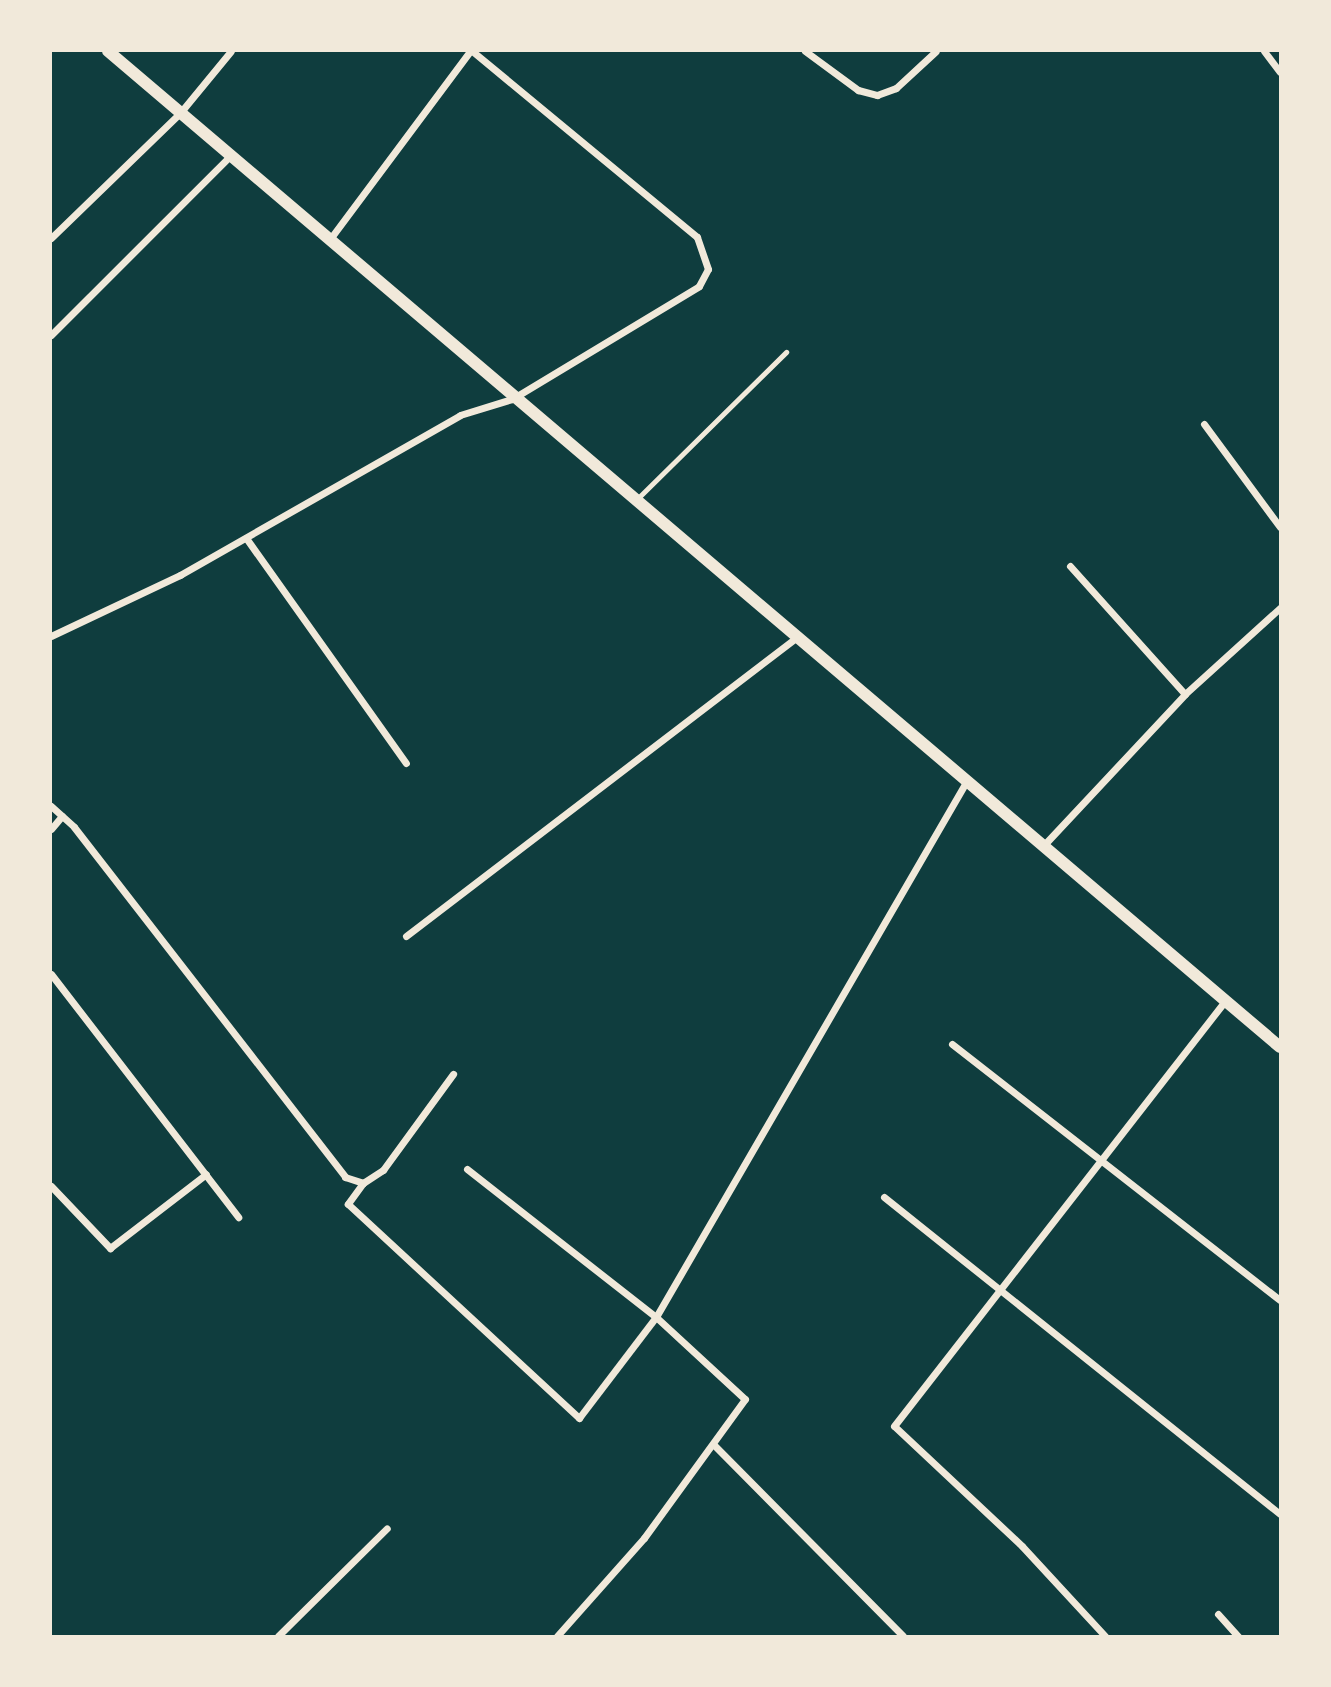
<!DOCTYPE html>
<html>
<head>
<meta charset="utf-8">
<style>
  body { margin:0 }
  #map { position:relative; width:1331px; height:1687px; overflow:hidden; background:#0f3d3e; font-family:Lato,sans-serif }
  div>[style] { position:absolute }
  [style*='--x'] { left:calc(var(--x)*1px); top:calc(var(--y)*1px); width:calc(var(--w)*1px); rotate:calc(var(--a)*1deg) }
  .service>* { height:5px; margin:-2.5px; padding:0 2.5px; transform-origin:2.5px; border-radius:2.5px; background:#f1e9da }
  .minor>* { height:7px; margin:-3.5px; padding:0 3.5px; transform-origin:3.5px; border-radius:3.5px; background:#f1e9da }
  .tertiary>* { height:12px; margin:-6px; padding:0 6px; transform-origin:6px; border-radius:6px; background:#f1e9da }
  span { translate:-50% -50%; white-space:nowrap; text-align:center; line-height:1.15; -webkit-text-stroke:6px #f1e9da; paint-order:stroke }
  .frame { position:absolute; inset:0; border:52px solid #f1e9da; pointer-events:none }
</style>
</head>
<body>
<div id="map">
  <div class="service">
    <i style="--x:636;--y:500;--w:211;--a:-44.6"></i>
  </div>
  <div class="minor">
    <i style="--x:805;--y:51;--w:66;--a:36.3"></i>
    <i style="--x:858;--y:90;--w:20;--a:15"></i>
    <i style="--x:877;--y:95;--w:20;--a:-20"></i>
    <i style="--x:896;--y:88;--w:54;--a:-42.8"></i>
    <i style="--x:1264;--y:51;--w:26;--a:53"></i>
    <i style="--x:51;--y:238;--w:180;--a:-44.1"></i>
    <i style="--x:180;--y:113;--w:80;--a:-50.6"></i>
    <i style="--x:330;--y:239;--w:234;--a:-53.3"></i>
    <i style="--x:51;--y:335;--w:253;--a:-45"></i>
    <i style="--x:1204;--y:424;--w:128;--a:53.6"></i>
    <i style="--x:246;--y:538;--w:276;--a:54.6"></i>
    <i style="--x:1070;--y:566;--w:172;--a:48.1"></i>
    <i style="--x:51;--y:636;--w:143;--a:-25.3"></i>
    <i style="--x:180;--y:575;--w:322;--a:-29.7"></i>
    <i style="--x:460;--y:415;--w:54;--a:-17.1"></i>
    <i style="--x:512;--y:399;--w:218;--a:-31.1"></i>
    <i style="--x:699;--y:286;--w:19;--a:-62"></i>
    <i style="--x:708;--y:269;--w:34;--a:-109"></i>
    <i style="--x:697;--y:237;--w:292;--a:-140.4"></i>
    <i style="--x:51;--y:806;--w:31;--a:42"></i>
    <i style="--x:74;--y:827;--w:443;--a:52.2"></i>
    <i style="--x:345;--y:1177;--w:19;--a:18"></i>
    <i style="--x:363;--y:1183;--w:24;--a:-33"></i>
    <i style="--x:383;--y:1170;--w:119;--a:-53.9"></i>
    <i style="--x:51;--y:829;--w:17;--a:-50"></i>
    <i style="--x:1043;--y:846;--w:208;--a:-46.9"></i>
    <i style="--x:1185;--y:694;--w:128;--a:-42.2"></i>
    <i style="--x:406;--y:936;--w:489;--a:-37.4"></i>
    <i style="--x:51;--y:974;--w:307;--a:52.4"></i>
    <i style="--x:952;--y:1044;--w:416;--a:38"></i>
    <i style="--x:467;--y:1169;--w:240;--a:38.1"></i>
    <i style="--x:656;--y:1317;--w:121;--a:42.7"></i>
    <i style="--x:745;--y:1399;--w:172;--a:126"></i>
    <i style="--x:644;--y:1538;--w:131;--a:131.6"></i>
    <i style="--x:363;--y:1183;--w:26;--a:126"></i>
    <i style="--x:348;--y:1204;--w:315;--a:42.8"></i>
    <i style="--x:579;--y:1418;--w:127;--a:-52.7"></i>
    <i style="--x:656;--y:1317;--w:616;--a:-59.9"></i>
    <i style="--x:51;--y:1186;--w:86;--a:46.4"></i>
    <i style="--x:110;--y:1248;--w:121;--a:-37.6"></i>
    <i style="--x:884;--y:1197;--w:507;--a:38.68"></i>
    <i style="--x:715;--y:1446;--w:267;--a:45.3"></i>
    <i style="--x:1218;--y:1614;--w:30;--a:48"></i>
    <i style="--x:278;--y:1636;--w:153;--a:-44.7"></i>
    <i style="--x:1105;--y:1636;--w:122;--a:-132.7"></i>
    <i style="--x:1022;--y:1546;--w:175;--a:-136.8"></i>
    <i style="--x:894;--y:1426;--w:539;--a:-52.09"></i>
  </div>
  <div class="tertiary">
    <i style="--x:108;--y:51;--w:1538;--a:40.36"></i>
  </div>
  <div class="frame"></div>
</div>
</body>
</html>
